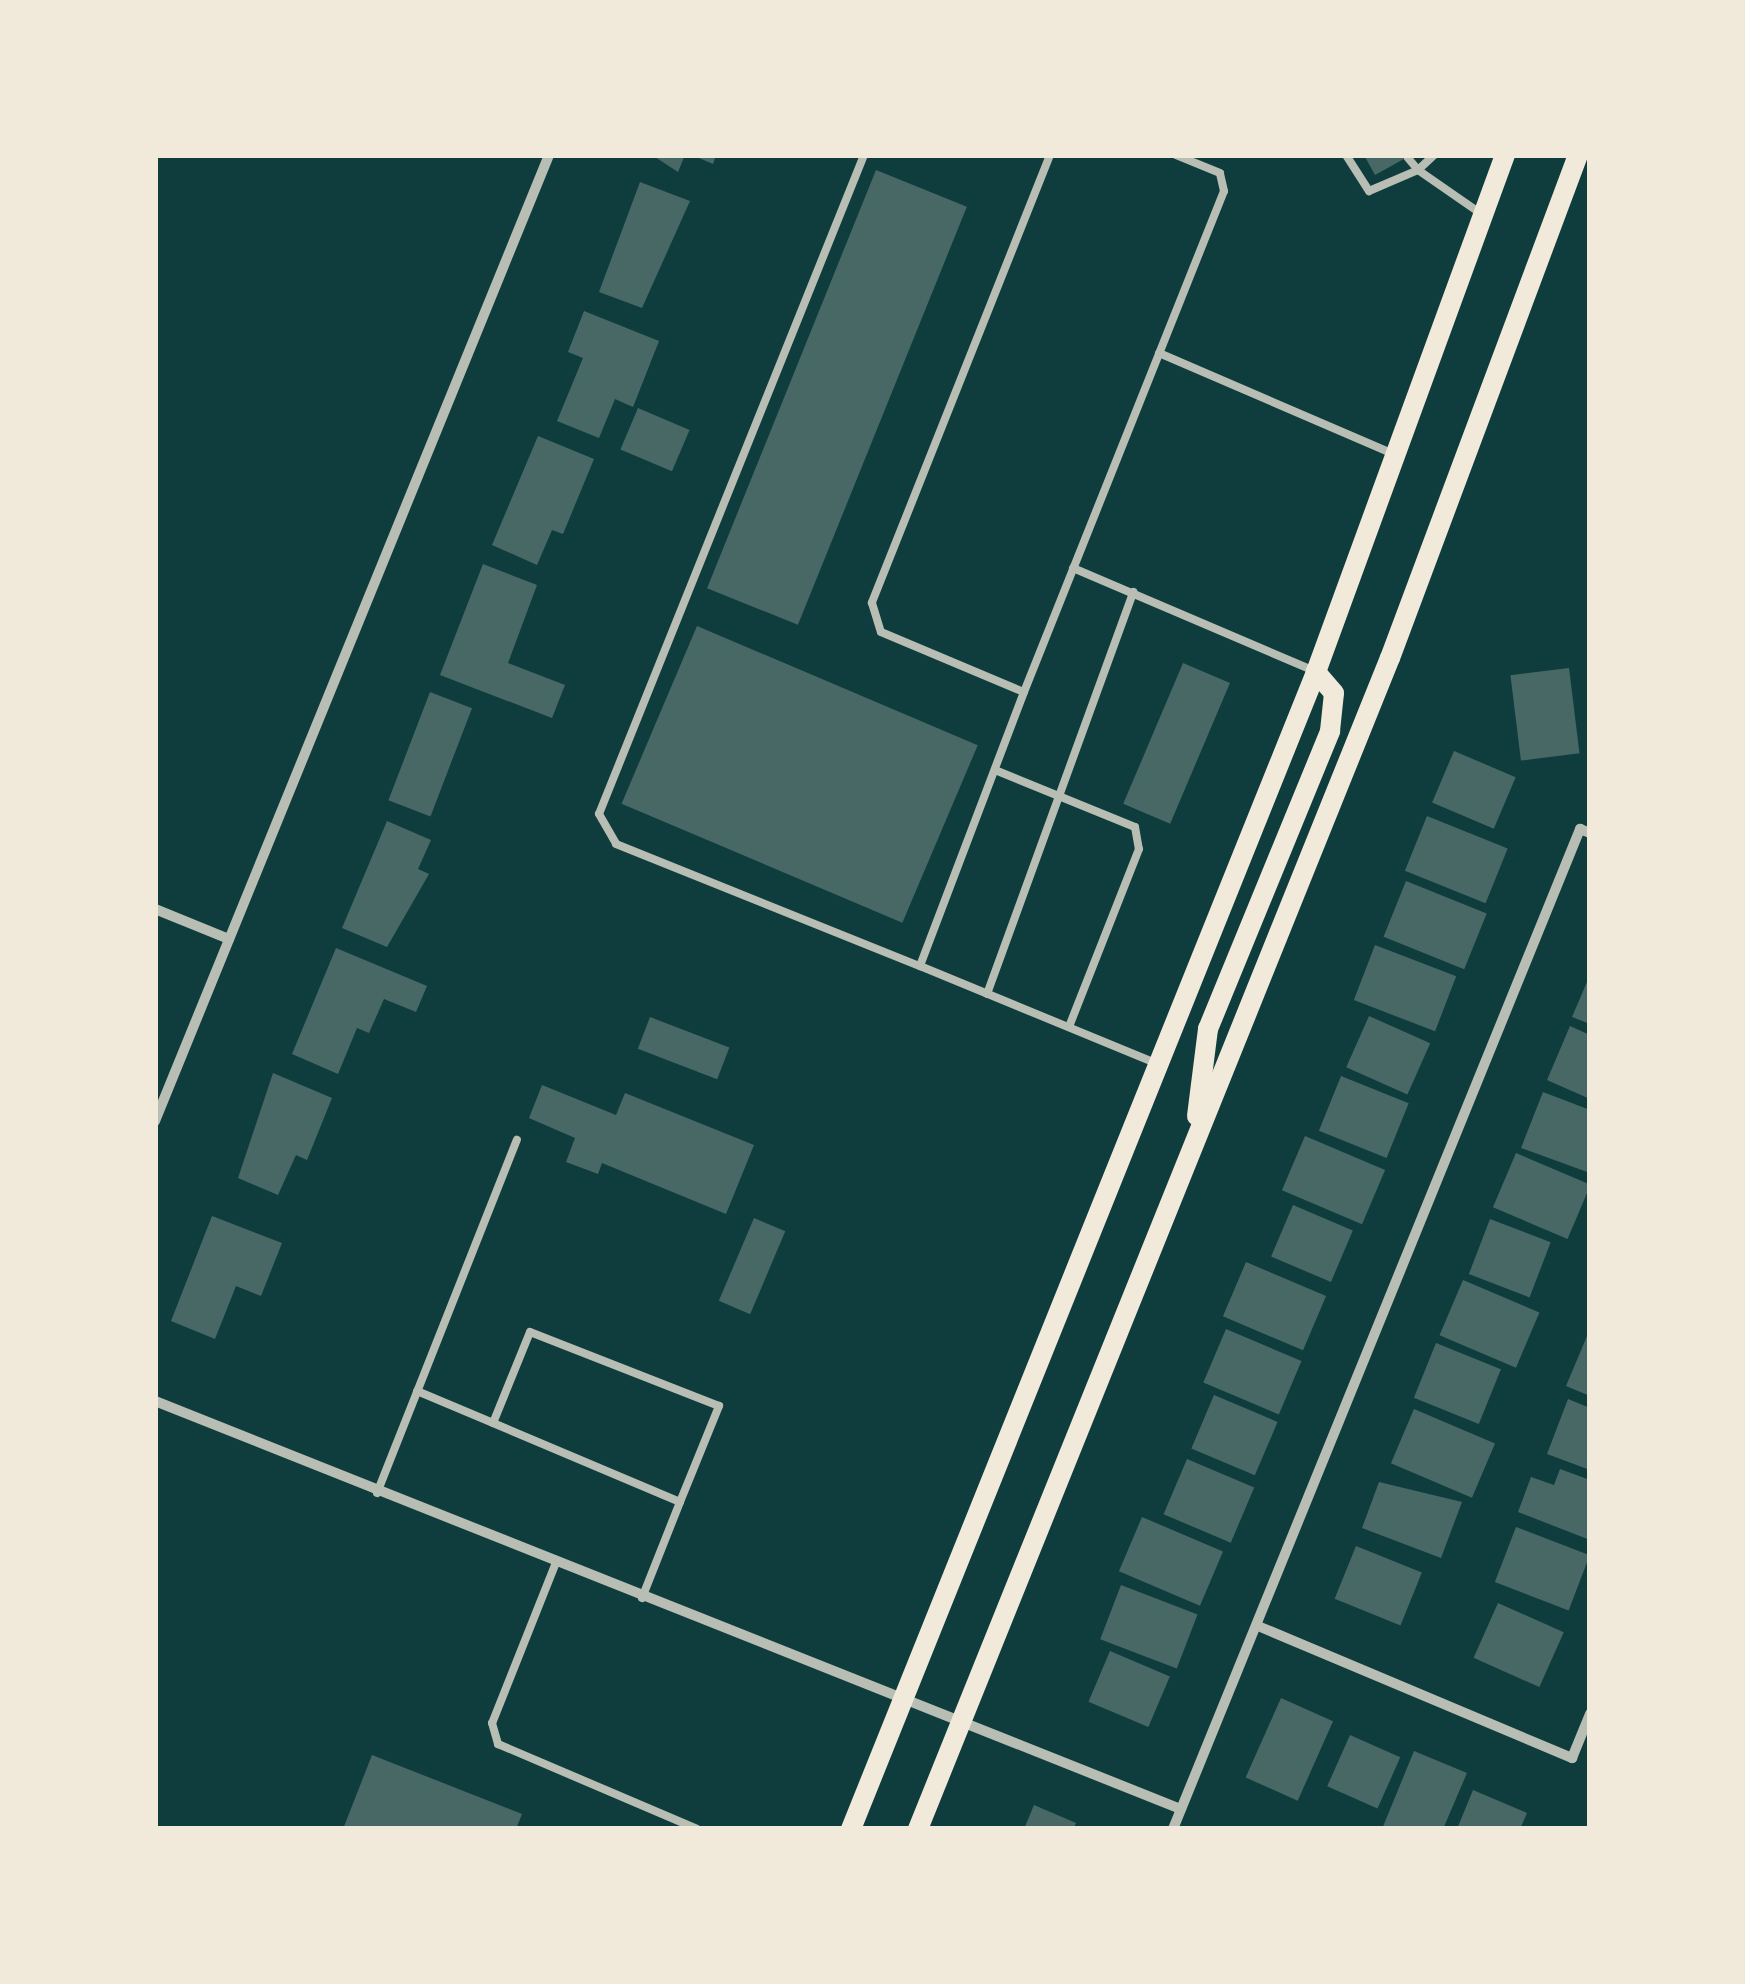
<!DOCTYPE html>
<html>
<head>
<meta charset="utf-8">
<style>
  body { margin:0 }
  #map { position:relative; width:1745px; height:1984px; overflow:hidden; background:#0f3d3e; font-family:"Sofia Sans Condensed",sans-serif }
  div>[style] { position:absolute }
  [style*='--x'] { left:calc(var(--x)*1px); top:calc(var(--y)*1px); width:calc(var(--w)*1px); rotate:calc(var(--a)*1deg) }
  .building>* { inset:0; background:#486865; transform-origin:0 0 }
  .service>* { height:8px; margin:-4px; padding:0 4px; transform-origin:4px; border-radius:4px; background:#b8beb3 }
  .minor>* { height:10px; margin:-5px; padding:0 5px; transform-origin:5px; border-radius:5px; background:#b8beb3 }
  .secondary>* { height:20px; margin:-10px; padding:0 10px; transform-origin:10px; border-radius:10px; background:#f1e9da }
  span { translate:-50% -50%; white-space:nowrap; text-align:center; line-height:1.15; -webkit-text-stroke:9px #f1e9da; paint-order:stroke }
  .frame { position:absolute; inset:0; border:158px solid #f1e9da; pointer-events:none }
</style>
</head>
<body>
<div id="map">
  <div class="building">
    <i style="clip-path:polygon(652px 155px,685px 155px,678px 172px)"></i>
    <i style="clip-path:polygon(692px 155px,716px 155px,713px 164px)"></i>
    <i style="clip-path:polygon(1364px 155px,1411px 155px,1375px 175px)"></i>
    <i style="left:876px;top:170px;width:98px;height:451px;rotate:22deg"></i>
    <i style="clip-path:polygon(640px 182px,690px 201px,642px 308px,599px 292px)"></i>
    <i style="clip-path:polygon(584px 311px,659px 341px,633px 407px,615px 399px,599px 438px,557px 421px,583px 358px,568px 352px)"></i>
    <i style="left:638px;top:408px;width:56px;height:45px;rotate:23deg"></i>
    <i style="clip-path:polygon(538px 436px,594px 459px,563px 534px,552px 530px,537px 565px,492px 545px)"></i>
    <i style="clip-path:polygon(483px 564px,537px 585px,508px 663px,565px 685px,552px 718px,440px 675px)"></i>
    <i style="left:697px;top:626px;width:305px;height:193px;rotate:23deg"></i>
    <i style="left:1183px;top:663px;width:51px;height:153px;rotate:23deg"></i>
    <i style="left:1569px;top:668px;width:86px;height:59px;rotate:83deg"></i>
    <i style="left:430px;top:692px;width:45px;height:116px;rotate:21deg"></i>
    <i style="left:1454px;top:751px;width:67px;height:56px;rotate:23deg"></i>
    <i style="left:1427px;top:816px;width:87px;height:59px;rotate:22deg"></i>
    <i style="clip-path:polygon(387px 821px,431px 840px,418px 869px,429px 874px,387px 947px,342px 928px)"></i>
    <i style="left:1406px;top:881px;width:87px;height:60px;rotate:22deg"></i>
    <i style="left:1375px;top:945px;width:87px;height:59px;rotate:21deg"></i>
    <i style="clip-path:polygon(336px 948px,427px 986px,416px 1012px,384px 999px,369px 1033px,357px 1028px,338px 1074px,292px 1054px)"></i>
    <i style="clip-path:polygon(1590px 975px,1590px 1024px,1572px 1017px)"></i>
    <i style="left:1369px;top:1016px;width:67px;height:56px;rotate:24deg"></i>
    <i style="left:650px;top:1017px;width:85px;height:34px;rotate:21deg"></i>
    <i style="clip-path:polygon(1570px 1026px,1590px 1035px,1590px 1099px,1547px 1080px)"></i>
    <i style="clip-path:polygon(273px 1073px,332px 1098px,307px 1160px,296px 1155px,278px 1195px,238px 1178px)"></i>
    <i style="left:1341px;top:1076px;width:73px;height:59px;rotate:22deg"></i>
    <i style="clip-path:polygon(542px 1085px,616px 1115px,625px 1093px,754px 1145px,726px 1214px,602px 1163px,598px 1174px,566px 1162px,575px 1138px,529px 1118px)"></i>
    <i style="clip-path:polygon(1543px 1092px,1590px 1110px,1590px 1173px,1521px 1148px)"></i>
    <i style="left:1305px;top:1136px;width:87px;height:59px;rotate:23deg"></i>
    <i style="left:1516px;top:1153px;width:81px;height:59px;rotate:23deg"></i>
    <i style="left:1293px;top:1205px;width:65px;height:56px;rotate:23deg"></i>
    <i style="clip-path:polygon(212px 1216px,282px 1243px,261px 1296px,236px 1286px,215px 1339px,171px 1321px)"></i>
    <i style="left:754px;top:1218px;width:34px;height:90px;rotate:23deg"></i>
    <i style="left:1490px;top:1219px;width:65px;height:59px;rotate:21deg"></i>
    <i style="left:1246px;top:1262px;width:87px;height:59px;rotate:23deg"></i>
    <i style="left:1463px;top:1280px;width:83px;height:60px;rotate:23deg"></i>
    <i style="left:1226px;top:1329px;width:82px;height:58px;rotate:23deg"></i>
    <i style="clip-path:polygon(1590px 1329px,1590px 1396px,1566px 1386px)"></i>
    <i style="left:1436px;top:1343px;width:70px;height:59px;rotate:22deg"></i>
    <i style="left:1214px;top:1395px;width:69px;height:58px;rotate:23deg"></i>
    <i style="clip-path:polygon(1568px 1399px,1590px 1408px,1590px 1470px,1547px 1454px)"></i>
    <i style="left:1414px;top:1409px;width:88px;height:59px;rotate:23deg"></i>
    <i style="left:1187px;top:1459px;width:73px;height:60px;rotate:23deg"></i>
    <i style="clip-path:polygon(1560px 1469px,1590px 1480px,1590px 1540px,1518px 1512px,1531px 1477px,1554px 1485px)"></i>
    <i style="clip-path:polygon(1379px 1482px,1462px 1502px,1441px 1558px,1362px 1528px)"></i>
    <i style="left:1142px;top:1517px;width:88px;height:59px;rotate:23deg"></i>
    <i style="left:1516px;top:1527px;width:79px;height:59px;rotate:21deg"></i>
    <i style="left:1356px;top:1546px;width:71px;height:57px;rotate:22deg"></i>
    <i style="left:1121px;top:1585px;width:82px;height:58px;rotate:21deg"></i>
    <i style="left:1498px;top:1603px;width:72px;height:60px;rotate:24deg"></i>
    <i style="left:1110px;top:1651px;width:65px;height:55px;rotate:23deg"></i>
    <i style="left:1281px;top:1698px;width:57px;height:87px;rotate:24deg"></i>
    <i style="left:1350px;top:1735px;width:55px;height:56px;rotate:24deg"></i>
    <i style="clip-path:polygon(1414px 1751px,1467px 1773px,1443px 1829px,1382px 1829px)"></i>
    <i style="clip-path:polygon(372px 1755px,522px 1814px,516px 1829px,343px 1829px)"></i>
    <i style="clip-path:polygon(1473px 1790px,1527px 1813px,1520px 1829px,1457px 1829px)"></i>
    <i style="clip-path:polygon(1034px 1805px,1076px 1823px,1073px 1829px,1024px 1829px)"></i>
  </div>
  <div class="service">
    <i style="--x:864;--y:155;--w:710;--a:111.91"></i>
    <i style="--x:599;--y:814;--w:34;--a:60"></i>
    <i style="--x:616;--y:844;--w:328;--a:21.9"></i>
    <i style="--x:1050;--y:155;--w:482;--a:111.7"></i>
    <i style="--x:872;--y:603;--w:30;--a:73"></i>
    <i style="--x:881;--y:632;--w:155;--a:22.8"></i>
    <i style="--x:1024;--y:692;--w:293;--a:110.8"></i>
    <i style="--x:920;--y:966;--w:254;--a:22.4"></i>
    <i style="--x:1346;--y:155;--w:43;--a:57.4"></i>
    <i style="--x:1369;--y:191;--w:53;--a:-23.2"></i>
    <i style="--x:1418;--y:170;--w:79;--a:34.7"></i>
    <i style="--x:1408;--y:158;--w:16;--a:50"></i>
    <i style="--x:1418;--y:170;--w:22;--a:-43"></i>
    <i style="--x:1159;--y:353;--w:256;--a:23.3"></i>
    <i style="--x:1073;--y:568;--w:260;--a:23.1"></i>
    <i style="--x:1024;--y:692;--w:539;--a:-68.24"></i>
    <i style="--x:1224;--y:191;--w:18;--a:-103"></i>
    <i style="--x:1220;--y:173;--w:48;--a:-157.8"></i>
    <i style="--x:995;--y:770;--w:151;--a:22.2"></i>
    <i style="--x:1135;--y:827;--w:22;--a:80"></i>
    <i style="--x:1139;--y:849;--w:191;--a:111.5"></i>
    <i style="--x:987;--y:994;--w:428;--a:-70"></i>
    <i style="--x:417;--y:1391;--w:82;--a:22.8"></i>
    <i style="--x:493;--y:1423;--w:203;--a:22.9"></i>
    <i style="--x:680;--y:1502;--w:104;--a:-67.9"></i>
    <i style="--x:719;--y:1406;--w:203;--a:-158.6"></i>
    <i style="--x:530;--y:1332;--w:98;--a:112.1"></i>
    <i style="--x:377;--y:1493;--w:380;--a:-68.4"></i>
    <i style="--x:555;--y:1565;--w:170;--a:111.7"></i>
    <i style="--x:492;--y:1723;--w:22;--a:74"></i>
    <i style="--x:498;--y:1744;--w:216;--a:23.1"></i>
    <i style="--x:642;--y:1598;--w:103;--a:-68.4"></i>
  </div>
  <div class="minor">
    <i style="--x:155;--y:909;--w:80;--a:22.1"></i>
    <i style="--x:155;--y:1121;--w:1043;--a:-67.81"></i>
    <i style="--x:155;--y:1401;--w:1104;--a:21.69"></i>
    <i style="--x:1258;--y:1626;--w:341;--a:22.8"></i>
    <i style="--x:1572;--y:1758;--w:48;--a:-67.8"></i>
    <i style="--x:1173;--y:1829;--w:1080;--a:-67.85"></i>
    <i style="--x:1580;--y:829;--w:11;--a:22"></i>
  </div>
  <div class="secondary">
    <i style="--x:1197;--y:1116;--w:88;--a:-82.8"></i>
    <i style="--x:1208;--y:1029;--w:322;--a:-67.7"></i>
    <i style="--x:1330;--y:731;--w:38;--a:-84"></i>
    <i style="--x:1334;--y:693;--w:28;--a:-131"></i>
    <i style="--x:851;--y:1829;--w:1247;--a:-68.1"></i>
    <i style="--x:1316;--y:672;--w:550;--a:-69.92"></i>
    <i style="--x:918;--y:1829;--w:1263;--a:-68.05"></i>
    <i style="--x:1390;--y:658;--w:537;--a:-69.51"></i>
  </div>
  <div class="frame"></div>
</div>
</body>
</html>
